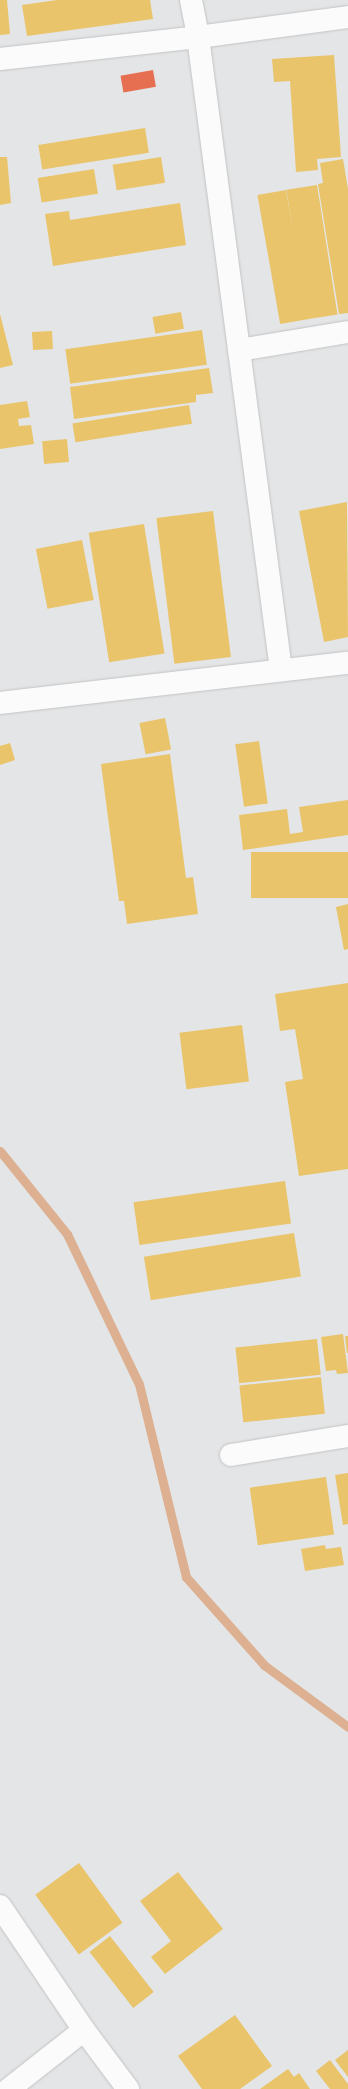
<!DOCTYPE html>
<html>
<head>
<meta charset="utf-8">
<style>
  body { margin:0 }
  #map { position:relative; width:348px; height:2089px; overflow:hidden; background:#e4e5e6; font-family:Quicksand,sans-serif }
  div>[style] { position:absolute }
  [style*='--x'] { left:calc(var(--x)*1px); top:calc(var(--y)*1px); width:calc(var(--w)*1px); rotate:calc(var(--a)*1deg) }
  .homes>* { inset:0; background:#e9c46a; transform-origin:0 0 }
  .shops>* { inset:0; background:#e76f51; transform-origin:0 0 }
  .stream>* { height:9px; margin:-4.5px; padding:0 4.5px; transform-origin:4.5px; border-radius:4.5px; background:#dcb091 }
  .roads { filter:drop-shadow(0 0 1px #c3c3c4) drop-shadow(0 0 1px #c3c3c4) }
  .street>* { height:22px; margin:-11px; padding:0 11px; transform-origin:11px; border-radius:11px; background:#fbfbfb }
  span { translate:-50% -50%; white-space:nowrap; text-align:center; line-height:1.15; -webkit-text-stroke:4px #f0f1f4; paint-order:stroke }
</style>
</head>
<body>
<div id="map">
  <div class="homes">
    <i style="clip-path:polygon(0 0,7px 0,10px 34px,0 35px)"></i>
    <i style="clip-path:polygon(57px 0,150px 0,153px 19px,27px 36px,22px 5px)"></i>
    <i style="clip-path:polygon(334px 55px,341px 157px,317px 159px,318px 170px,296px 172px,290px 81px,274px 82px,272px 59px)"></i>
    <i style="left:145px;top:128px;width:25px;height:108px;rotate:81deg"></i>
    <i style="clip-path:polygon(0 157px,7px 157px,11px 203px,0 205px)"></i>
    <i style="left:161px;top:157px;width:26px;height:49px;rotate:81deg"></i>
    <i style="clip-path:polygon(343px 159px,348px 189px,348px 313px,339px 314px,318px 184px,323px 183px,320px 163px)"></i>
    <i style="left:94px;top:169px;width:25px;height:57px;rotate:81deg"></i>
    <i style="left:317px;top:185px;width:131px;height:31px;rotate:81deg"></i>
    <i style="left:286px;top:190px;width:131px;height:29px;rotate:80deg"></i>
    <i style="clip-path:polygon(180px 203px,186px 245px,53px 266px,45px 214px,69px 211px,70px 220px)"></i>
    <i style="left:181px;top:312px;width:17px;height:29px;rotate:80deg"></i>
    <i style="clip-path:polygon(0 314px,13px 365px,0 368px)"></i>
    <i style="left:202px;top:330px;width:35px;height:138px;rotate:82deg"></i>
    <i style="left:52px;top:331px;width:18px;height:20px;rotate:87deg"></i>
    <i style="clip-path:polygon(209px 368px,213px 393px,196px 395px,196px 402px,74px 419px,70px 387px)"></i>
    <i style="clip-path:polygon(27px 401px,30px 417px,18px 419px,19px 426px,31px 425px,34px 444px,0 449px,0 405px)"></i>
    <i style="left:189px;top:405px;width:19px;height:118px;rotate:81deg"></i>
    <i style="left:67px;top:439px;width:23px;height:25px;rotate:85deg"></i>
    <i style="clip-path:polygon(347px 502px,348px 637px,324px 642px,299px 511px)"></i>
    <i style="left:213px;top:511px;width:147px;height:57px;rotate:83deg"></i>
    <i style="left:144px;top:524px;width:131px;height:56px;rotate:81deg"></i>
    <i style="left:82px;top:540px;width:61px;height:47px;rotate:79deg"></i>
    <i style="left:165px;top:718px;width:32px;height:26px;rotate:79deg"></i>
    <i style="left:259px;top:741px;width:63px;height:24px;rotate:82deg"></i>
    <i style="clip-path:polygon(10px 743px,15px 760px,0 765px,0 746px)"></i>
    <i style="clip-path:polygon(170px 754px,186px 878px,193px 877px,198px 914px,127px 924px,124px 901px,119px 901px,101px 764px)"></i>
    <i style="clip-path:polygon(348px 800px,348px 835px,243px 850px,239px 815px,287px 809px,290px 834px,303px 832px,299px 807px)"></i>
    <i style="left:348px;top:852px;width:46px;height:97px;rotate:90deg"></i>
    <i style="clip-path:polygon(348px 904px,348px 949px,344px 950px,336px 907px)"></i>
    <i style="clip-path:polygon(348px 983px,348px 1169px,299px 1176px,285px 1082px,303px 1079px,295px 1029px,280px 1031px,275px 994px)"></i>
    <i style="left:242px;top:1025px;width:57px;height:63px;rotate:83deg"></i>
    <i style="left:285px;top:1181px;width:43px;height:153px;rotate:82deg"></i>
    <i style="left:294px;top:1233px;width:44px;height:152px;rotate:81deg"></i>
    <i style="clip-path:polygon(343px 1334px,348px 1373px,337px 1374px,336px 1370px,326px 1371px,321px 1337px)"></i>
    <i style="clip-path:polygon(345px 1336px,348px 1336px,348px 1353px,347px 1353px)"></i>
    <i style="left:317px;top:1339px;width:36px;height:82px;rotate:84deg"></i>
    <i style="left:321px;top:1377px;width:37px;height:82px;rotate:84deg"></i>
    <i style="clip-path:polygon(348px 1473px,348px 1524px,343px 1525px,335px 1475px)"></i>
    <i style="left:326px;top:1477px;width:58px;height:77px;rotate:82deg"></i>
    <i style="clip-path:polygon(325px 1545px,326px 1549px,341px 1547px,344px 1565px,305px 1571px,301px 1549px)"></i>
    <i style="left:79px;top:1863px;width:74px;height:54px;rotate:54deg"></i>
    <i style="clip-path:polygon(178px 1872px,223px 1929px,165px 1974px,151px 1957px,171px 1941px,140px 1901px)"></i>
    <i style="left:110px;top:1936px;width:71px;height:26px;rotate:52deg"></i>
    <i style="clip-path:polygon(235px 2015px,272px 2066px,240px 2089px,202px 2089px,178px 2056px)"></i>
    <i style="clip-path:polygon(348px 2050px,348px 2077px,335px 2060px)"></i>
    <i style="clip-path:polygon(330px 2060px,348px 2084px,348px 2089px,330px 2089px,316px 2071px)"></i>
    <i style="clip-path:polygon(288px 2069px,294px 2077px,299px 2073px,310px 2089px,260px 2089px)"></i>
  </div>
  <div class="shops">
    <i style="left:153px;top:70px;width:17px;height:33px;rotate:80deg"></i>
  </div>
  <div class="stream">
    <i style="--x:0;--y:1151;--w:107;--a:51.1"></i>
    <i style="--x:67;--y:1234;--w:166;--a:64.4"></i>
    <i style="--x:139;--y:1384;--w:199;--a:76.3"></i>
    <i style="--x:186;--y:1577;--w:118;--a:48.4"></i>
    <i style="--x:264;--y:1665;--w:104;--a:36.4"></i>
  </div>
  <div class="roads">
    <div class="street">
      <i style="--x:191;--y:0;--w:38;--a:79"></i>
      <i style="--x:198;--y:37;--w:638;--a:82.53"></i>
      <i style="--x:0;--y:59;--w:199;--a:-6.3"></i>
      <i style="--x:198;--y:37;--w:151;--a:-7.6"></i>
      <i style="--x:239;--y:350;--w:110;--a:-9.4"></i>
      <i style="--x:0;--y:703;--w:350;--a:-6.6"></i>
      <i style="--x:231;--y:1455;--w:119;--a:-9.2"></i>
      <i style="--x:0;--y:1906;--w:150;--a:55.9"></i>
      <i style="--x:84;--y:2030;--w:74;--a:53.3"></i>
      <i style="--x:9;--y:2089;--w:95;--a:-38.2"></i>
    </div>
  </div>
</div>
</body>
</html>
